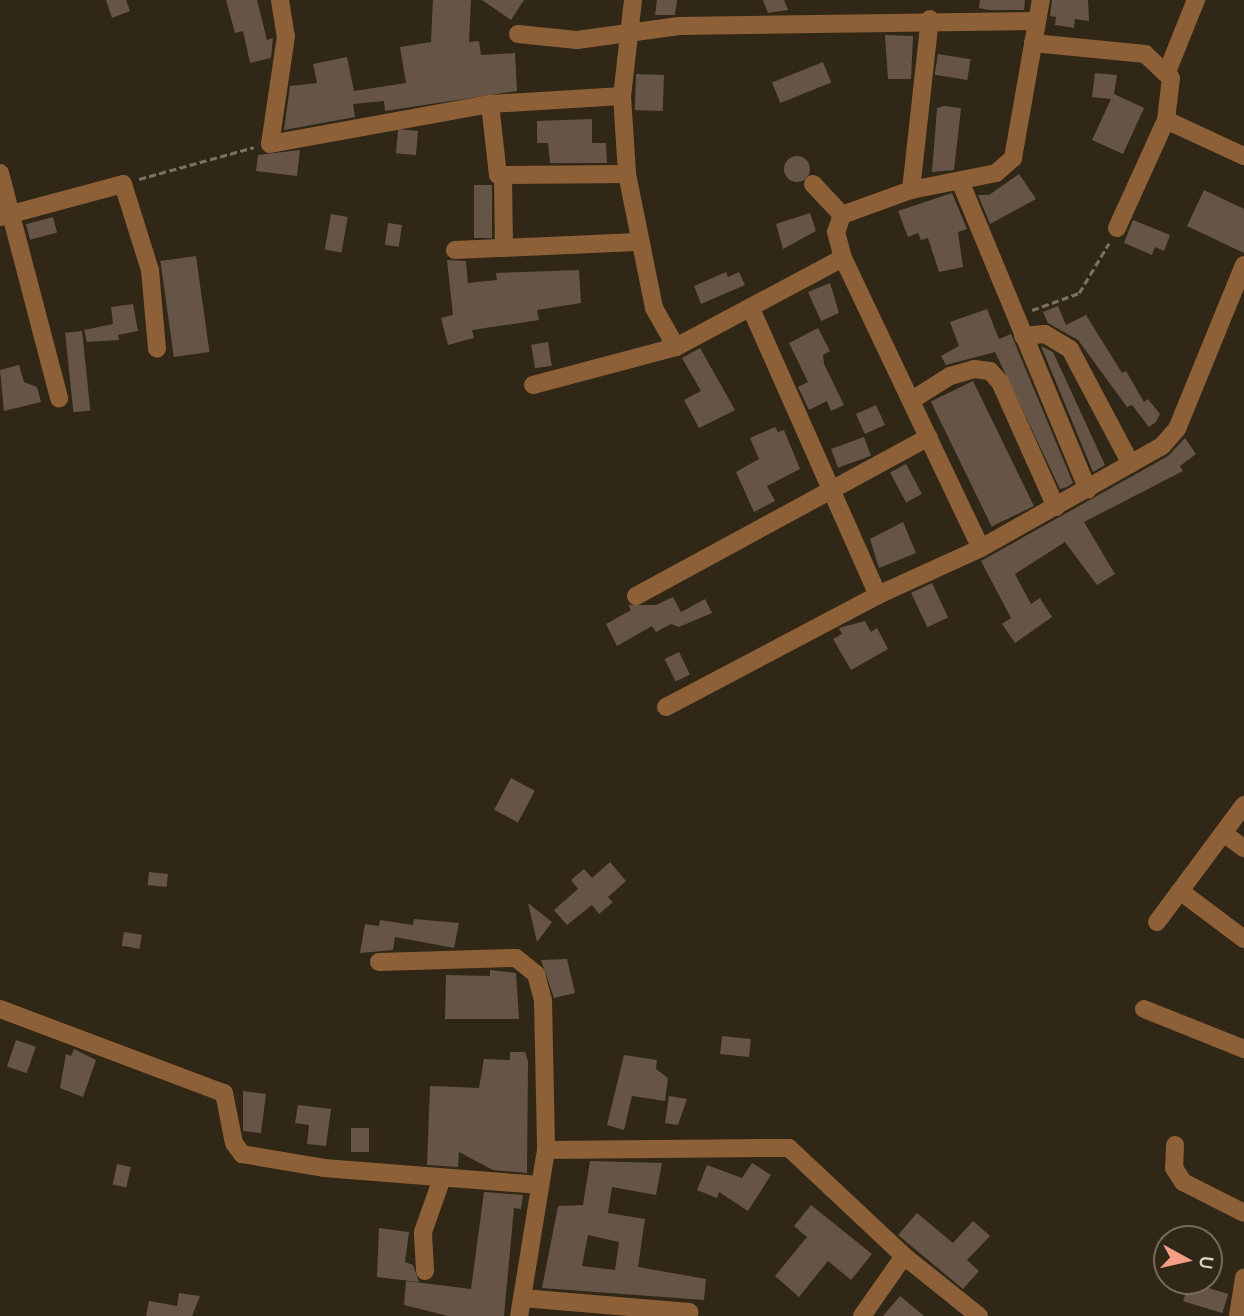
<!DOCTYPE html>
<html>
<head>
<meta charset="utf-8">
<style>
  body { margin:0 }
  #map { position:relative; width:1244px; height:1316px; overflow:hidden; background:#312716; font-family:Quicksand,sans-serif }
  div>[style] { position:absolute }
  [style*='--x'] { left:calc(var(--x)*1px); top:calc(var(--y)*1px); width:calc(var(--w)*1px); rotate:calc(var(--a)*1deg) }
  .building>* { inset:0; background:#665546; transform-origin:0 0 }
  .round { border-radius:50% }
  .path>* { height:2.5px; margin-top:-1.25px; transform-origin:0; background:repeating-linear-gradient(90deg,#797162 0 7px,transparent 0 10.5px) }
  .minor>* { height:18px; margin:-9px; padding:0 9px; transform-origin:9px; border-radius:9px; background:#8e6038 }
  span { translate:-50% -50%; white-space:nowrap; text-align:center; line-height:1.15; -webkit-text-stroke:7px #312716; paint-order:stroke }
  .north { position:absolute; left:1153px; top:1225px; width:70px; height:70px; box-sizing:border-box; background:#312716; border:2px solid #736b5c; border-radius:50%; rotate:98deg; font-size:19px; font-weight:700; line-height:28px; text-align:center; color:#d7d1c6 }
  .north::after { content:''; display:block; margin:auto; width:24px; height:32px; background:#f49e88; clip-path:polygon(50% 0,100% 100%,50% 72%,0 100%) }
</style>
</head>
<body>
<div id="map">
  <div class="building">
    <i style="clip-path:polygon(106px 0,126px 0,130px 11px,112px 18px)"></i>
    <i style="clip-path:polygon(226px 0,257px 0,267px 40px,273px 38px,271px 58px,250px 63px,243px 31px,235px 33px)"></i>
    <i style="clip-path:polygon(433px 0,471px 0,469px 42px,479px 41px,481px 55px,515px 53px,517px 91px,385px 111px,384px 101px,353px 104px,355px 117px,284px 130px,290px 86px,317px 83px,313px 64px,347px 57px,354px 91px,406px 83px,400px 47px,431px 42px)"></i>
    <i style="clip-path:polygon(482px 0,524px 0,511px 20px)"></i>
    <i style="clip-path:polygon(657px 0,677px 0,675px 15px,655px 15px)"></i>
    <i style="clip-path:polygon(763px 0,784px 0,788px 10px,768px 13px)"></i>
    <i style="clip-path:polygon(980px 0,1025px 0,1024px 10px,989px 10px,979px 8px)"></i>
    <i style="clip-path:polygon(1052px 0,1088px 0,1089px 21px,1075px 19px,1074px 28px,1055px 25px,1056px 17px,1050px 16px)"></i>
    <i style="clip-path:polygon(885px 35px,913px 36px,911px 79px,888px 79px)"></i>
    <i style="left:938px;top:54px;width:33px;height:21px;rotate:9deg"></i>
    <i style="left:823px;top:62px;width:22px;height:55px;rotate:68deg"></i>
    <i style="clip-path:polygon(1095px 73px,1117px 75px,1114px 94px,1144px 108px,1123px 154px,1092px 140px,1111px 99px,1092px 97px)"></i>
    <i style="left:636px;top:74px;width:28px;height:36px;rotate:2deg"></i>
    <i style="clip-path:polygon(944px 106px,961px 108px,954px 170px,932px 172px,937px 108px)"></i>
    <i style="clip-path:polygon(592px 119px,592px 143px,606px 143px,607px 163px,550px 163px,548px 143px,537px 143px,537px 121px)"></i>
    <i style="left:418px;top:131px;width:24px;height:20px;rotate:95deg"></i>
    <i style="clip-path:polygon(300px 150px,297px 176px,256px 171px,258px 155px)"></i>
    <i class="round" style="left:784px;top:156px;width:26px;height:26px"></i>
    <i style="clip-path:polygon(1019px 174px,1036px 199px,990px 224px,978px 195px,989px 195px)"></i>
    <i style="left:474px;top:185px;width:18px;height:53px"></i>
    <i style="clip-path:polygon(1204px 190px,1244px 209px,1244px 253px,1187px 226px)"></i>
    <i style="clip-path:polygon(952px 193px,967px 229px,958px 232px,963px 267px,939px 272px,928px 238px,921px 240px,918px 233px,908px 237px,898px 211px)"></i>
    <i style="clip-path:polygon(810px 213px,816px 231px,783px 249px,776px 224px)"></i>
    <i style="left:331px;top:214px;width:17px;height:36px;rotate:10deg"></i>
    <i style="left:53px;top:217px;width:16px;height:28px;rotate:75deg"></i>
    <i style="clip-path:polygon(1133px 220px,1170px 235px,1164px 251px,1155px 247px,1152px 255px,1124px 243px)"></i>
    <i style="left:388px;top:223px;width:14px;height:22px;rotate:8deg"></i>
    <i style="left:196px;top:256px;width:97px;height:36px;rotate:82deg"></i>
    <i style="clip-path:polygon(447px 260px,466px 261px,468px 283px,497px 280px,496px 273px,579px 270px,581px 303px,537px 310px,539px 320px,472px 330px,474px 338px,448px 345px,441px 318px,453px 315px)"></i>
    <i style="clip-path:polygon(726px 272px,728px 277px,739px 272px,745px 285px,701px 304px,694px 286px)"></i>
    <i style="clip-path:polygon(830px 283px,839px 313px,821px 321px,808px 292px)"></i>
    <i style="clip-path:polygon(133px 304px,138px 331px,118px 335px,119px 340px,87px 342px,84px 330px,113px 324px,111px 307px)"></i>
    <i style="clip-path:polygon(1058px 306px,1066px 325px,1086px 315px,1122px 373px,1126px 371px,1144px 402px,1148px 399px,1160px 414px,1156px 422px,1149px 427px,1132px 405px,1127px 407px,1078px 340px,1048px 323px,1043px 312px)"></i>
    <i style="clip-path:polygon(987px 309px,999px 339px,1011px 334px,1073px 483px,1067px 487px,1060px 489px,995px 352px,946px 365px,941px 356px,959px 346px,950px 322px)"></i>
    <i style="clip-path:polygon(818px 328px,830px 351px,823px 355px,824px 364px,844px 405px,831px 411px,827px 401px,809px 410px,798px 387px,808px 382px,789px 343px)"></i>
    <i style="left:82px;top:331px;width:80px;height:17px;rotate:84deg"></i>
    <i style="left:548px;top:342px;width:24px;height:17px;rotate:81deg"></i>
    <i style="clip-path:polygon(1041px 346px,1053px 352px,1105px 465px,1093px 472px)"></i>
    <i style="clip-path:polygon(700px 348px,735px 410px,699px 428px,684px 400px,701px 391px,682px 358px)"></i>
    <i style="clip-path:polygon(19px 365px,24px 382px,37px 387px,41px 402px,4px 411px,0 370px)"></i>
    <i style="left:973px;top:381px;width:139px;height:47px;rotate:64deg"></i>
    <i style="left:876px;top:405px;width:22px;height:22px;rotate:66deg"></i>
    <i style="clip-path:polygon(775px 427px,778px 432px,784px 430px,800px 469px,767px 486px,775px 501px,754px 512px,736px 472px,759px 459px,750px 438px)"></i>
    <i style="left:864px;top:437px;width:20px;height:35px;rotate:70deg"></i>
    <i style="clip-path:polygon(1185px 438px,1196px 454px,1180px 466px,1183px 471px,1084px 522px,1115px 574px,1097px 585px,1065px 542px,1015px 574px,1031px 604px,1040px 598px,1052px 617px,1015px 643px,1002px 624px,1011px 618px,981px 561px,1168px 456px)"></i>
    <i style="left:906px;top:464px;width:34px;height:18px;rotate:62deg"></i>
    <i style="clip-path:polygon(903px 522px,916px 553px,879px 568px,870px 539px)"></i>
    <i style="left:932px;top:583px;width:38px;height:23px;rotate:65deg"></i>
    <i style="clip-path:polygon(673px 597px,681px 612px,705px 599px,712px 613px,679px 627px,671px 624px,656px 632px,652px 626px,617px 646px,606px 624px,631px 610px,628px 605px,656px 605px)"></i>
    <i style="clip-path:polygon(865px 621px,871px 632px,877px 628px,888px 649px,851px 670px,833px 639px,842px 634px,839px 628px)"></i>
    <i style="left:679px;top:652px;width:25px;height:16px;rotate:64deg"></i>
    <i style="left:511px;top:778px;width:27px;height:36px;rotate:28deg"></i>
    <i style="clip-path:polygon(610px 862px,626px 881px,608px 897px,613px 902px,599px 914px,592px 905px,567px 925px,554px 910px,578px 889px,571px 880px,584px 869px,592px 878px)"></i>
    <i style="left:149px;top:872px;width:19px;height:13px;rotate:6deg"></i>
    <i style="clip-path:polygon(528px 903px,552px 922px,537px 942px)"></i>
    <i style="clip-path:polygon(414px 919px,459px 923px,454px 948px,395px 937px,393px 950px,360px 953px,365px 924px,379px 926px,380px 920px,413px 925px)"></i>
    <i style="left:124px;top:932px;width:18px;height:14px;rotate:9deg"></i>
    <i style="clip-path:polygon(567px 959px,575px 993px,554px 998px,541px 960px)"></i>
    <i style="clip-path:polygon(490px 970px,516px 973px,519px 1019px,445px 1019px,446px 975px,490px 976px)"></i>
    <i style="left:722px;top:1036px;width:29px;height:18px;rotate:6deg"></i>
    <i style="left:16px;top:1040px;width:21px;height:28px;rotate:19deg"></i>
    <i style="clip-path:polygon(74px 1049px,96px 1060px,83px 1097px,60px 1088px,66px 1054px,71px 1056px)"></i>
    <i style="clip-path:polygon(510px 1052px,525px 1052px,528px 1061px,527px 1173px,493px 1170px,459px 1152px,458px 1167px,427px 1165px,430px 1086px,479px 1088px,484px 1059px,510px 1060px)"></i>
    <i style="clip-path:polygon(624px 1055px,657px 1060px,656px 1069px,668px 1078px,665px 1101px,632px 1096px,624px 1130px,607px 1125px)"></i>
    <i style="clip-path:polygon(243px 1091px,266px 1094px,261px 1133px,243px 1131px)"></i>
    <i style="clip-path:polygon(669px 1096px,687px 1099px,678px 1125px,665px 1123px)"></i>
    <i style="clip-path:polygon(298px 1105px,331px 1109px,326px 1146px,307px 1144px,309px 1125px,295px 1123px)"></i>
    <i style="left:351px;top:1128px;width:18px;height:24px"></i>
    <i style="clip-path:polygon(evenodd,590px 1161px,662px 1163px,656px 1195px,612px 1187px,608px 1213px,645px 1219px,638px 1267px,706px 1279px,704px 1300px,542px 1288px,558px 1206px,583px 1205px,590px 1161px,588px 1235px,619px 1242px,615px 1270px,582px 1266px,588px 1235px)"></i>
    <i style="clip-path:polygon(752px 1163px,771px 1175px,748px 1211px,719px 1192px,717px 1198px,697px 1190px,707px 1165px,742px 1178px)"></i>
    <i style="left:117px;top:1164px;width:14px;height:21px;rotate:12deg"></i>
    <i style="clip-path:polygon(484px 1192px,523px 1195px,521px 1209px,514px 1208px,504px 1316px,448px 1316px,404px 1305px,406px 1281px,471px 1289px)"></i>
    <i style="clip-path:polygon(811px 1205px,872px 1254px,851px 1280px,828px 1261px,799px 1297px,775px 1276px,807px 1237px,794px 1226px)"></i>
    <i style="clip-path:polygon(917px 1213px,953px 1243px,973px 1221px,990px 1236px,967px 1260px,979px 1271px,963px 1289px,898px 1235px)"></i>
    <i style="clip-path:polygon(379px 1228px,409px 1232px,405px 1262px,413px 1265px,419px 1282px,377px 1277px)"></i>
    <i style="left:1189px;top:1282px;width:41px;height:20px;rotate:17deg"></i>
    <i style="clip-path:polygon(179px 1293px,200px 1296px,192px 1316px,146px 1316px,149px 1301px,177px 1306px)"></i>
    <i style="clip-path:polygon(900px 1296px,924px 1316px,883px 1316px)"></i>
  </div>
  <div class="path">
    <i style="--x:139;--y:179;--w:119;--a:-15.5"></i>
    <i style="--x:1032;--y:310;--w:50;--a:-19.9"></i>
    <i style="--x:1079;--y:293;--w:58;--a:-59"></i>
  </div>
  <div class="minor">
    <i style="--x:280;--y:0;--w:36;--a:81"></i>
    <i style="--x:286;--y:36;--w:109;--a:98.4"></i>
    <i style="--x:270;--y:144;--w:224;--a:-10.3"></i>
    <i style="--x:490;--y:104;--w:132;--a:-3.5"></i>
    <i style="--x:633;--y:0;--w:97;--a:96.5"></i>
    <i style="--x:622;--y:96;--w:78;--a:86.3"></i>
    <i style="--x:627;--y:174;--w:137;--a:78.6"></i>
    <i style="--x:654;--y:308;--w:45;--a:60.6"></i>
    <i style="--x:518;--y:34;--w:59;--a:5.8"></i>
    <i style="--x:577;--y:40;--w:103;--a:-7.8"></i>
    <i style="--x:679;--y:26;--w:358;--a:-0.8"></i>
    <i style="--x:1033;--y:43;--w:113;--a:5.6"></i>
    <i style="--x:1145;--y:54;--w:35;--a:43"></i>
    <i style="--x:1171;--y:78;--w:42;--a:96.8"></i>
    <i style="--x:1166;--y:120;--w:86;--a:24.8"></i>
    <i style="--x:1167;--y:72;--w:78;--a:-68.1"></i>
    <i style="--x:490;--y:104;--w:71;--a:83.6"></i>
    <i style="--x:498;--y:175;--w:129;--a:-0.4"></i>
    <i style="--x:0;--y:173;--w:233;--a:75.3"></i>
    <i style="--x:503;--y:177;--w:71;--a:89.2"></i>
    <i style="--x:960;--y:181;--w:334;--a:67.5"></i>
    <i style="--x:813;--y:184;--w:42;--a:46.9"></i>
    <i style="--x:842;--y:215;--w:73;--a:-19.9"></i>
    <i style="--x:911;--y:190;--w:87;--a:-11.3"></i>
    <i style="--x:996;--y:173;--w:23;--a:-41"></i>
    <i style="--x:1013;--y:158;--w:160;--a:-80"></i>
    <i style="--x:911;--y:190;--w:172;--a:-83.7"></i>
    <i style="--x:842;--y:215;--w:18;--a:109"></i>
    <i style="--x:836;--y:232;--w:27;--a:75"></i>
    <i style="--x:843;--y:258;--w:321;--a:64.6"></i>
    <i style="--x:0;--y:217;--w:127;--a:-15"></i>
    <i style="--x:123;--y:184;--w:90;--a:72.6"></i>
    <i style="--x:150;--y:270;--w:79;--a:84.9"></i>
    <i style="--x:1117;--y:228;--w:119;--a:-65.6"></i>
    <i style="--x:455;--y:250;--w:182;--a:-2.5"></i>
    <i style="--x:752;--y:311;--w:311;--a:66.1"></i>
    <i style="--x:1023;--y:336;--w:22;--a:-5"></i>
    <i style="--x:1045;--y:334;--w:29;--a:31"></i>
    <i style="--x:1070;--y:349;--w:130;--a:62.1"></i>
    <i style="--x:533;--y:385;--w:148;--a:-14.9"></i>
    <i style="--x:676;--y:347;--w:189;--a:-28.1"></i>
    <i style="--x:912;--y:400;--w:45;--a:-32.3"></i>
    <i style="--x:950;--y:376;--w:25;--a:-16"></i>
    <i style="--x:974;--y:369;--w:16;--a:7"></i>
    <i style="--x:990;--y:371;--w:15;--a:48"></i>
    <i style="--x:1000;--y:382;--w:137;--a:65.9"></i>
    <i style="--x:636;--y:596;--w:333;--a:-28.5"></i>
    <i style="--x:666;--y:707;--w:240;--a:-27.8"></i>
    <i style="--x:878;--y:595;--w:113;--a:-24.5"></i>
    <i style="--x:981;--y:548;--w:208;--a:-29.4"></i>
    <i style="--x:1162;--y:446;--w:23;--a:-49"></i>
    <i style="--x:1177;--y:429;--w:177;--a:-67.8"></i>
    <i style="--x:1223;--y:833;--w:26;--a:36"></i>
    <i style="--x:1180;--y:891;--w:80;--a:36.9"></i>
    <i style="--x:1157;--y:922;--w:146;--a:-53.4"></i>
    <i style="--x:379;--y:962;--w:137;--a:-1.7"></i>
    <i style="--x:516;--y:958;--w:26;--a:39"></i>
    <i style="--x:536;--y:974;--w:28;--a:75"></i>
    <i style="--x:543;--y:1001;--w:149;--a:88.8"></i>
    <i style="--x:546;--y:1150;--w:168;--a:99.2"></i>
    <i style="--x:0;--y:1009;--w:239;--a:20.6"></i>
    <i style="--x:224;--y:1093;--w:51;--a:78.7"></i>
    <i style="--x:234;--y:1143;--w:14;--a:54"></i>
    <i style="--x:242;--y:1154;--w:83;--a:9.7"></i>
    <i style="--x:324;--y:1168;--w:217;--a:4.5"></i>
    <i style="--x:1144;--y:1009;--w:108;--a:21.8"></i>
    <i style="--x:1175;--y:1145;--w:23;--a:92"></i>
    <i style="--x:1174;--y:1168;--w:17;--a:57"></i>
    <i style="--x:1183;--y:1182;--w:68;--a:26.9"></i>
    <i style="--x:546;--y:1150;--w:243;--a:-0.5"></i>
    <i style="--x:789;--y:1148;--w:158;--a:43.2"></i>
    <i style="--x:904;--y:1256;--w:96;--a:38.7"></i>
    <i style="--x:425;--y:1271;--w:39;--a:-93"></i>
    <i style="--x:423;--y:1232;--w:57;--a:-70.6"></i>
    <i style="--x:522;--y:1298;--w:168;--a:4.8"></i>
    <i style="--x:862;--y:1316;--w:73;--a:-55"></i>
    <i style="--x:1238;--y:1316;--w:39;--a:-81"></i>
  </div>
  <div class="north">U</div>
</div>
</body>
</html>
